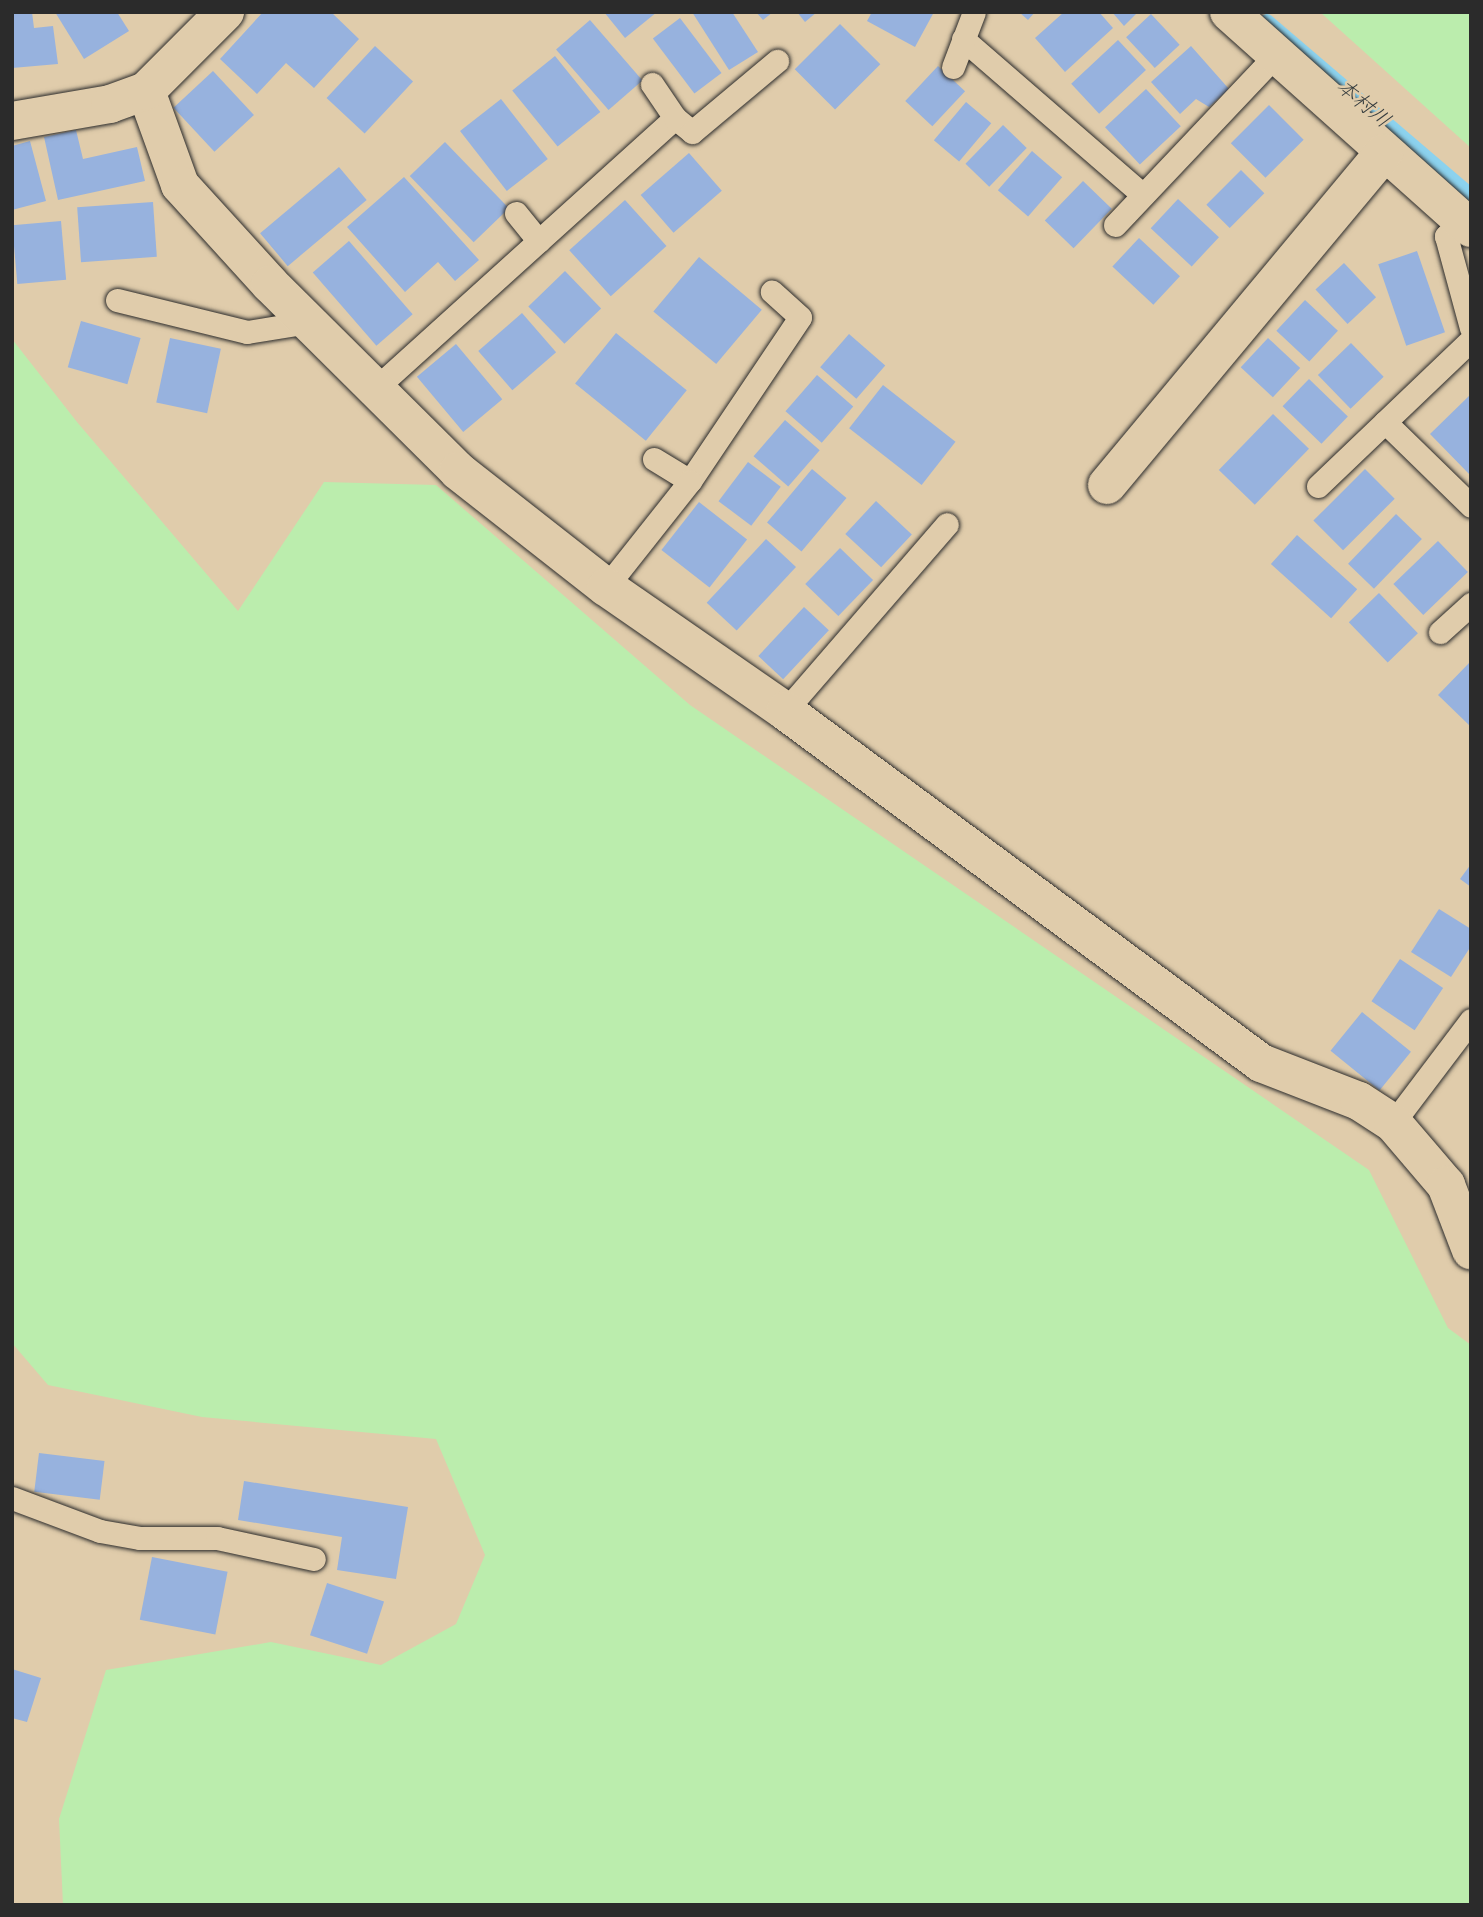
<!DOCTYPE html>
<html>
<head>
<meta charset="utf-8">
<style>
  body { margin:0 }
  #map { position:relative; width:1483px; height:1917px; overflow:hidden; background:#e0ccab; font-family:"Shantell Sans","Klee One",sans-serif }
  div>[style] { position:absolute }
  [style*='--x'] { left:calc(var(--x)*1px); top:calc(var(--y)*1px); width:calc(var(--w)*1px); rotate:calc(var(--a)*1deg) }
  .green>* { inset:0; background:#bbedad }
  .stream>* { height:14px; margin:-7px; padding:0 7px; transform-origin:7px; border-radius:7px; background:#8cd2ee }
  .building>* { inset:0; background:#97b2de; transform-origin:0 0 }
  .roads { filter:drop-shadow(0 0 2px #2b2b2b) drop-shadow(0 0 2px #2b2b2b) }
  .lane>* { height:23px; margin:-11.5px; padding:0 11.5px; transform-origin:11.5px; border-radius:11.5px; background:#e0ccab }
  .street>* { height:38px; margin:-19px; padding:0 19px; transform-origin:19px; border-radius:19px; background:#e0ccab }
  span { translate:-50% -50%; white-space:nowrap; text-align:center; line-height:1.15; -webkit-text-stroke:5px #e0ccab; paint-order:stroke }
  .water-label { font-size:21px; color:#353c3e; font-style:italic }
  .frame { position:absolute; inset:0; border:14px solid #2b2b2b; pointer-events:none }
</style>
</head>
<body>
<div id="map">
  <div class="green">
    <i style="clip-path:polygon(1320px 12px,1471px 12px,1471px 148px)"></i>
    <i style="clip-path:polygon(12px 339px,77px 422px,238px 611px,324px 482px,436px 485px,690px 705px,1369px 1170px,1448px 1328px,1471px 1345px,1471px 1905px,63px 1905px,59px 1819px,106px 1670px,271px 1642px,381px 1665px,456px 1624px,485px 1555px,436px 1439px,202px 1417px,48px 1385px,12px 1343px)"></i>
  </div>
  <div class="stream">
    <i style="--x:1267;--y:21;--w:268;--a:40.5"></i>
  </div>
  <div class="building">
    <i style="clip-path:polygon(12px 12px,32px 12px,34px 28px,53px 26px,58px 64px,12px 68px)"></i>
    <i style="clip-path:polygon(55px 12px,117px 12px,129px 31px,84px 59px)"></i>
    <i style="clip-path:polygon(263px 12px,331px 12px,359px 39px,314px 88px,286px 63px,257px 94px,220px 59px)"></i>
    <i style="clip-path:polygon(604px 12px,657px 12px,625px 38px)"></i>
    <i style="clip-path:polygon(692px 12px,732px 12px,758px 52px,729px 70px)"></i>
    <i style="clip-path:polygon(756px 12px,773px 12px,763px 20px)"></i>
    <i style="clip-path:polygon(797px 12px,817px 12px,805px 22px)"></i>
    <i style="clip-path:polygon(872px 12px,934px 12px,915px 47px,867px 21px)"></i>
    <i style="clip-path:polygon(1019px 12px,1035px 12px,1028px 20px)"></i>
    <i style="clip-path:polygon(1064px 12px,1099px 12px,1113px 28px,1065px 72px,1035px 38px)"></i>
    <i style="clip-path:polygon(1112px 12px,1138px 12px,1124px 26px)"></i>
    <i style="left:1151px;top:14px;width:42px;height:34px;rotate:47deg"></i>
    <i style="left:680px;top:18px;width:69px;height:34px;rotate:53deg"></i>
    <i style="left:590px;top:20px;width:80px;height:45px;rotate:49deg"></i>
    <i style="left:840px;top:24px;width:57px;height:64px;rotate:45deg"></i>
    <i style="left:1118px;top:40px;width:41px;height:64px;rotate:47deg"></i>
    <i style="left:375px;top:46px;width:52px;height:71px;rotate:43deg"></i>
    <i style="clip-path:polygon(1191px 46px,1229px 89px,1209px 107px,1196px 99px,1180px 114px,1151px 82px)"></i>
    <i style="left:555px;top:56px;width:72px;height:55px;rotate:51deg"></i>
    <i style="left:938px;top:66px;width:37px;height:48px;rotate:43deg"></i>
    <i style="left:213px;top:71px;width:60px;height:54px;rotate:47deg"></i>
    <i style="left:1146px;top:89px;width:51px;height:56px;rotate:47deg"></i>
    <i style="left:501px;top:99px;width:76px;height:52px;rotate:52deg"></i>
    <i style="left:966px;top:102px;width:33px;height:50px;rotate:40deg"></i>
    <i style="left:1269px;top:105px;width:49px;height:54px;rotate:45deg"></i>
    <i style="left:1003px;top:125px;width:33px;height:54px;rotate:44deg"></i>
    <i style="clip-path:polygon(76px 130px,83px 159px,137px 147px,145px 181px,58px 200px,44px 137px)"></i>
    <i style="clip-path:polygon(30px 141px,46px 201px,12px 210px,12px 146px)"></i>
    <i style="left:445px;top:142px;width:92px;height:49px;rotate:46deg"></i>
    <i style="left:1032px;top:151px;width:40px;height:52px;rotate:41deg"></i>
    <i style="left:689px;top:153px;width:50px;height:64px;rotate:49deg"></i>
    <i style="left:339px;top:167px;width:43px;height:103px;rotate:50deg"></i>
    <i style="left:1241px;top:170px;width:33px;height:49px;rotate:45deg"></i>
    <i style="clip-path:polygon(404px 177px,479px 260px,455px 281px,438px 262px,405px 292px,347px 227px)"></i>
    <i style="left:1083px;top:181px;width:40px;height:55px;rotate:44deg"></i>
    <i style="left:1178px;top:199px;width:56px;height:40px;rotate:43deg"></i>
    <i style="left:625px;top:200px;width:62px;height:75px;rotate:48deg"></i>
    <i style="left:153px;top:202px;width:55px;height:76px;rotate:86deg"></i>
    <i style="left:61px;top:221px;width:59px;height:49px;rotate:85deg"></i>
    <i style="left:1139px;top:238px;width:56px;height:39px;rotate:43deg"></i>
    <i style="left:349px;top:241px;width:97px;height:48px;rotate:49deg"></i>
    <i style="left:1417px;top:251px;width:86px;height:41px;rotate:71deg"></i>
    <i style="left:699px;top:257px;width:82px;height:71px;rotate:40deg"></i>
    <i style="left:1344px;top:263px;width:47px;height:39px;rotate:47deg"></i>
    <i style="left:565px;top:271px;width:52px;height:51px;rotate:46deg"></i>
    <i style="left:1305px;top:300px;width:45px;height:42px;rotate:43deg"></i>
    <i style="left:522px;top:313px;width:52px;height:58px;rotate:49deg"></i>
    <i style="left:81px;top:321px;width:62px;height:48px;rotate:16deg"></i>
    <i style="left:616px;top:333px;width:91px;height:65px;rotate:39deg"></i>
    <i style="left:849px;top:334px;width:48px;height:44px;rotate:41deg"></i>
    <i style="left:170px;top:338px;width:52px;height:66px;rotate:12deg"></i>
    <i style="left:1268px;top:338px;width:44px;height:40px;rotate:43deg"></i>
    <i style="left:1351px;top:343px;width:47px;height:46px;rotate:46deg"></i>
    <i style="left:456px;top:344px;width:72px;height:51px;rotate:50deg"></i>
    <i style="left:817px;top:375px;width:48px;height:48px;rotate:41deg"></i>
    <i style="left:1309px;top:379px;width:54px;height:38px;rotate:44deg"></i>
    <i style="left:883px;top:385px;width:92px;height:55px;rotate:38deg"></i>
    <i style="clip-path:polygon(1471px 394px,1471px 476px,1430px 434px)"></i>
    <i style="left:1273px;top:414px;width:50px;height:78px;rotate:44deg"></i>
    <i style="left:785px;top:420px;width:46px;height:48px;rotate:41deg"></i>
    <i style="left:748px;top:462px;width:41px;height:49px;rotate:37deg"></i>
    <i style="left:812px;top:469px;width:45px;height:70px;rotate:40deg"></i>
    <i style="left:1365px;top:469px;width:42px;height:73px;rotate:45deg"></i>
    <i style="left:876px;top:501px;width:49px;height:45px;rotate:43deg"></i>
    <i style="left:699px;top:502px;width:61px;height:61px;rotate:38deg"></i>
    <i style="left:1396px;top:514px;width:36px;height:69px;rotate:44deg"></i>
    <i style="left:1297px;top:535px;width:81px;height:39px;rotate:42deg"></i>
    <i style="left:766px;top:539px;width:41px;height:87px;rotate:43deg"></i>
    <i style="left:1438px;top:541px;width:43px;height:62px;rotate:46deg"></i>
    <i style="left:840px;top:548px;width:46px;height:50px;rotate:44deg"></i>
    <i style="left:1379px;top:593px;width:56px;height:42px;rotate:46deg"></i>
    <i style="left:804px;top:607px;width:34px;height:67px;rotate:43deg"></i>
    <i style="clip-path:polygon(1471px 661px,1471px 727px,1438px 695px)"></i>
    <i style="clip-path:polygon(1471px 864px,1471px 887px,1460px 879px)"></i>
    <i style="clip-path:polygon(1439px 909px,1471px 929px,1471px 946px,1451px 977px,1411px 952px)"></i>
    <i style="left:1400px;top:959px;width:52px;height:51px;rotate:34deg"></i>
    <i style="left:1362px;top:1012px;width:63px;height:50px;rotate:39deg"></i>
    <i style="left:39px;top:1453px;width:66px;height:39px;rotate:7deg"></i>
    <i style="clip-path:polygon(244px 1481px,408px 1507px,396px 1579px,337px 1570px,342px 1537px,238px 1520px)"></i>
    <i style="left:152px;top:1557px;width:77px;height:64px;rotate:11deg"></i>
    <i style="left:327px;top:1583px;width:60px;height:55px;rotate:18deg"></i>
    <i style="clip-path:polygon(12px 1669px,41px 1678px,27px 1722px,12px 1718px)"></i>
  </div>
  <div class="roads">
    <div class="lane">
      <i style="--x:963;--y:39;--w:238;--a:40.9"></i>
      <i style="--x:953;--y:67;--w:59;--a:-69.1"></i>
      <i style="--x:652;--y:84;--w:41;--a:55.9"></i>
      <i style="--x:516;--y:213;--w:36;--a:51"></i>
      <i style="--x:1461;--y:219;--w:23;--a:131"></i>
      <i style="--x:1446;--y:236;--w:95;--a:74.8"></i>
      <i style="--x:1115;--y:225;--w:234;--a:-46.6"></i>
      <i style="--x:117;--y:300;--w:134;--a:13.8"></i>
      <i style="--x:247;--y:332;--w:63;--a:-9.2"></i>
      <i style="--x:376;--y:388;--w:403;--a:-42.1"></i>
      <i style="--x:675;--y:118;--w:22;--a:39"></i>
      <i style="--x:692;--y:132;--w:111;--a:-39.9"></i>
      <i style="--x:1385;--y:422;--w:120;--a:44.3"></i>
      <i style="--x:654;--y:459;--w:42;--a:31.4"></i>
      <i style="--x:690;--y:481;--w:197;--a:-56.1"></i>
      <i style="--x:800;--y:317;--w:38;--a:-138"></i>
      <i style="--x:1318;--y:486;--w:211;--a:-43.7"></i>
      <i style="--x:606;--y:587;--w:135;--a:-51.6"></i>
      <i style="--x:1440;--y:632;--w:42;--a:-42.1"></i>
      <i style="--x:785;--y:711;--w:247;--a:-49.1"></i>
      <i style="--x:1393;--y:1123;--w:129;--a:-52.9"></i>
      <i style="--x:12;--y:1498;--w:94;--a:20.6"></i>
      <i style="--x:100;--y:1531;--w:41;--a:9.9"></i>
      <i style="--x:140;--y:1538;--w:77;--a:0"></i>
      <i style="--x:217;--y:1538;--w:99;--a:12.2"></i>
    </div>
    <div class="street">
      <i style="--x:1229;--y:12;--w:324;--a:41.8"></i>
      <i style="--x:146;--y:91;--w:100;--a:70.1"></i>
      <i style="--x:180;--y:185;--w:134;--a:47.7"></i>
      <i style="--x:270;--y:284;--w:265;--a:44.8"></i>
      <i style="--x:458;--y:471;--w:188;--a:38.1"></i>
      <i style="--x:606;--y:587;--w:218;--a:34.7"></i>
      <i style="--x:785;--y:711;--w:592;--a:36.48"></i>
      <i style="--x:1261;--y:1063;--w:105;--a:21.2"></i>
      <i style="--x:1359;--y:1101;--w:40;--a:32.9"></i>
      <i style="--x:1393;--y:1123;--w:82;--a:49.5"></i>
      <i style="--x:1446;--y:1185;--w:70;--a:69"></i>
      <i style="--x:12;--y:121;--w:99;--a:-9.8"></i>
      <i style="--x:110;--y:104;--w:38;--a:-20"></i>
      <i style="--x:146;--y:91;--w:112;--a:-45"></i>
      <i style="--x:1107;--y:485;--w:432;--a:-50.2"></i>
    </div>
  </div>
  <div class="water-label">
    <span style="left:1364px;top:103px;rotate:40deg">本村川</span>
  </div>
  <div class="frame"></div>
</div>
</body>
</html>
